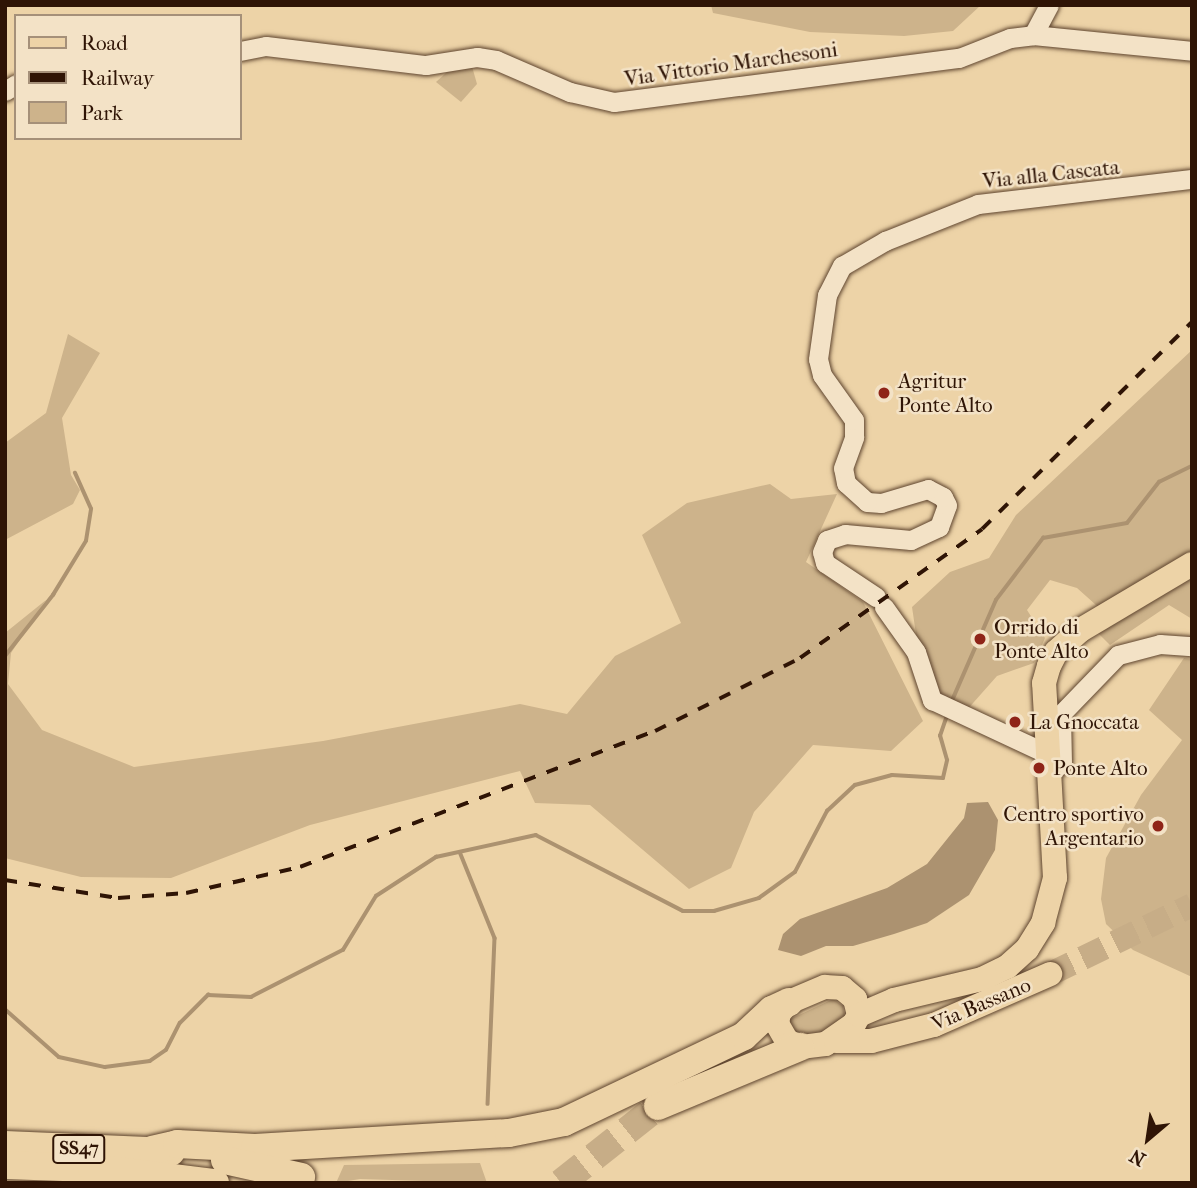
<!DOCTYPE html>
<html>
<head>
<meta charset="utf-8">
<style>
  body { margin:0 }
  #map { position:relative; width:1197px; height:1188px; overflow:hidden; background:#edd3a7; font-family:"IM FELL French Canon",serif }
  div>[style] { position:absolute }
  [style*='--x'] { left:calc(var(--x)*1px); top:calc(var(--y)*1px); width:calc(var(--w)*1px); rotate:calc(var(--a)*1deg) }
  .green>* { inset:0; background:#cdb38b }
  .water>* { inset:0; background:#ac9270 }
  .stream>* { height:3.5px; margin:-1.75px; padding:0 1.75px; transform-origin:1.75px; border-radius:1.75px; background:#ac9270 }
  .major-tunnel>* { height:24px; margin-top:-12px; transform-origin:0; background:repeating-linear-gradient(90deg,#c7ad87 0 24px,transparent 0 36px) }
  .highway-tunnel>* { height:28px; margin-top:-14px; transform-origin:0; background:repeating-linear-gradient(90deg,#c7ad87 0 28px,transparent 0 42px) }
  .roads { filter:drop-shadow(0 0 2px #5e442e) drop-shadow(0 0 2px #5e442e) }
  .minor>* { height:19px; margin:-9.5px; padding:0 9.5px; transform-origin:9.5px; border-radius:9.5px; background:#f3e2c6 }
  .major>* { height:24px; margin:-12px; padding:0 12px; transform-origin:12px; border-radius:12px; background:#edd3a7 }
  .highway>* { height:28px; margin:-14px; padding:0 14px; transform-origin:14px; border-radius:14px; background:#edd3a7 }
  .rail>* { height:3.5px; margin-top:-1.75px; transform-origin:0; background:repeating-linear-gradient(90deg,#2f1405 0 12px,transparent 0 24px) }
  .dots>* { width:19px; height:19px; translate:-50% -50%; box-sizing:border-box; border:4px solid #f3e2c6; border-radius:50% }
  span { translate:-50% -50%; white-space:nowrap; text-align:center; line-height:1.15; -webkit-text-stroke:5px #f3e2c6; paint-order:stroke }
  .shield-label span { padding:2px 5px; background:#f3e2c6; border:2px solid; border-radius:5px; -webkit-text-stroke-width:0 }
  .shield-label { font-size:19px; color:#2f1405; font-weight:700 }
  .street-label { font-size:21px; color:#2f1405 }
  .poi-label { font-size:21px; color:#2f1405 }
  .left { translate:0 -50%; text-align:left }
  .right { translate:-100% -50%; text-align:right }
  .frame { position:absolute; inset:0; border:7px solid #2f1405; pointer-events:none }
  .legend { position:absolute; left:14px; top:14px; width:228px; height:126px; box-sizing:border-box; background:#f3e2c6; border:2px solid #a59079; margin:0; padding:9px 12px; list-style:none; font-size:21px; color:#2f1405 }
  .legend li { display:flex; align-items:center; gap:14px; height:35px }
  .legend b { width:35px; border:2px solid #a59079 }
  .north { position:absolute; left:1113px; top:1104px; width:70px; height:70px; -webkit-text-stroke:5px #f3e2c6; paint-order:stroke; rotate:209deg; font-size:19px; font-weight:700; line-height:28px; text-align:center; color:#2f1405 }
  .north::after { content:''; display:block; margin:auto; width:24px; height:32px; background:#2f1405; clip-path:polygon(50% 0,100% 100%,50% 72%,0 100%) }
</style>
</head>
<body>
<div id="map">
  <div class="green">
    <i style="clip-path:polygon(711px 5px,981px 5px,953px 31px,904px 36px,810px 32px,713px 13px)"></i>
    <i style="clip-path:polygon(471px 63px,477px 84px,461px 102px,436px 82px,447px 72px)"></i>
    <i style="clip-path:polygon(68px 334px,100px 353px,62px 418px,71px 475px,80px 490px,73px 504px,5px 540px,5px 443px,46px 413px)"></i>
    <i style="clip-path:polygon(1192px 350px,1192px 619px,1169px 605px,1110px 645px,1095px 630px,1113px 625px,1096px 605px,1077px 588px,1050px 580px,1027px 610px,1045px 638px,1034px 663px,997px 676px,966px 711px,936px 698px,917px 641px,912px 607px,950px 572px,989px 558px,1016px 515px)"></i>
    <i style="clip-path:polygon(770px 484px,791px 499px,837px 494px,806px 562px,863px 602px,923px 721px,891px 751px,813px 745px,754px 812px,731px 868px,689px 889px,590px 805px,535px 803px,520px 771px,310px 825px,171px 878px,81px 877px,5px 858px,5px 633px,46px 600px,11px 653px,8px 684px,42px 730px,134px 767px,323px 741px,520px 704px,567px 714px,615px 656px,681px 623px,642px 535px,687px 503px)"></i>
    <i style="clip-path:polygon(1184px 658px,1192px 659px,1192px 977px,1133px 950px,1106px 924px,1101px 899px,1106px 858px,1141px 795px,1182px 740px,1149px 710px)"></i>
    <i style="clip-path:polygon(833px 999px,843px 1006px,845px 1019px,805px 1042px,784px 1022px)"></i>
    <i style="clip-path:polygon(480px 1163px,487px 1183px,360px 1179px,336px 1183px,344px 1165px)"></i>
  </div>
  <div class="water">
    <i style="clip-path:polygon(988px 802px,998px 820px,995px 850px,969px 895px,927px 923px,894px 934px,853px 946px,826px 946px,801px 956px,778px 950px,783px 934px,800px 919px,887px 888px,927px 864px,964px 818px,967px 803px)"></i>
  </div>
  <div class="stream">
    <i style="--x:5;--y:656;--w:78;--a:-51.8"></i>
    <i style="--x:53;--y:595;--w:63;--a:-58.6"></i>
    <i style="--x:86;--y:541;--w:32;--a:-81"></i>
    <i style="--x:91;--y:509;--w:39;--a:-114"></i>
    <i style="--x:951;--y:703;--w:112;--a:-66.4"></i>
    <i style="--x:996;--y:600;--w:78;--a:-52.8"></i>
    <i style="--x:1043;--y:538;--w:85;--a:-10.1"></i>
    <i style="--x:1127;--y:523;--w:52;--a:-52"></i>
    <i style="--x:1159;--y:482;--w:37;--a:-26"></i>
    <i style="--x:460;--y:852;--w:93;--a:67.9"></i>
    <i style="--x:495;--y:938;--w:166;--a:92.4"></i>
    <i style="--x:5;--y:1009;--w:72;--a:41.6"></i>
    <i style="--x:59;--y:1057;--w:47;--a:12.3"></i>
    <i style="--x:105;--y:1067;--w:45;--a:-7.6"></i>
    <i style="--x:150;--y:1061;--w:19;--a:-35"></i>
    <i style="--x:166;--y:1050;--w:30;--a:-63"></i>
    <i style="--x:180;--y:1023;--w:40;--a:-45"></i>
    <i style="--x:208;--y:995;--w:43;--a:2.7"></i>
    <i style="--x:251;--y:997;--w:103;--a:-27.1"></i>
    <i style="--x:343;--y:950;--w:63;--a:-58.6"></i>
    <i style="--x:376;--y:896;--w:72;--a:-33"></i>
    <i style="--x:436;--y:857;--w:102;--a:-12.4"></i>
    <i style="--x:536;--y:835;--w:165;--a:27.3"></i>
    <i style="--x:683;--y:911;--w:31;--a:0"></i>
    <i style="--x:714;--y:911;--w:47;--a:-16.1"></i>
    <i style="--x:759;--y:898;--w:44;--a:-35.8"></i>
    <i style="--x:795;--y:872;--w:69;--a:-62.3"></i>
    <i style="--x:827;--y:811;--w:38;--a:-43"></i>
    <i style="--x:855;--y:785;--w:38;--a:-15"></i>
    <i style="--x:892;--y:775;--w:51;--a:3.4"></i>
    <i style="--x:943;--y:778;--w:18;--a:-77"></i>
    <i style="--x:947;--y:760;--w:25;--a:-106"></i>
    <i style="--x:940;--y:736;--w:24;--a:-71"></i>
  </div>
  <div class="major-tunnel">
    <i style="--x:1050;--y:974;--w:158;--a:-25.9"></i>
  </div>
  <div class="highway-tunnel">
    <i style="--x:561;--y:1183;--w:124;--a:-38.4"></i>
  </div>
  <div class="roads">
    <div class="minor">
      <i style="--x:1033;--y:35;--w:34;--a:-62"></i>
      <i style="--x:240;--y:51;--w:26;--a:-11"></i>
      <i style="--x:266;--y:46;--w:161;--a:6.8"></i>
      <i style="--x:426;--y:65;--w:52;--a:-8.9"></i>
      <i style="--x:477;--y:57;--w:19;--a:9"></i>
      <i style="--x:496;--y:60;--w:81;--a:23.4"></i>
      <i style="--x:570;--y:92;--w:45;--a:12.8"></i>
      <i style="--x:614;--y:102;--w:348;--a:-7.3"></i>
      <i style="--x:959;--y:58;--w:55;--a:-21.4"></i>
      <i style="--x:1010;--y:38;--w:23;--a:-7"></i>
      <i style="--x:1033;--y:35;--w:160;--a:5.7"></i>
      <i style="--x:5;--y:91;--w:13;--a:-32"></i>
      <i style="--x:876;--y:597;--w:61;--a:-146.3"></i>
      <i style="--x:825;--y:563;--w:11;--a:-105"></i>
      <i style="--x:822;--y:552;--w:13;--a:-67"></i>
      <i style="--x:827;--y:540;--w:19;--a:-18"></i>
      <i style="--x:845;--y:534;--w:66;--a:5.2"></i>
      <i style="--x:911;--y:540;--w:31;--a:-25"></i>
      <i style="--x:939;--y:527;--w:23;--a:-70"></i>
      <i style="--x:947;--y:505;--w:9;--a:-117"></i>
      <i style="--x:943;--y:497;--w:17;--a:-152"></i>
      <i style="--x:928;--y:489;--w:49;--a:163.4"></i>
      <i style="--x:881;--y:503;--w:14;--a:-176"></i>
      <i style="--x:867;--y:502;--w:28;--a:-138"></i>
      <i style="--x:846;--y:483;--w:15;--a:-101"></i>
      <i style="--x:843;--y:468;--w:33;--a:-70"></i>
      <i style="--x:854;--y:437;--w:17;--a:-90"></i>
      <i style="--x:854;--y:420;--w:55;--a:-125.4"></i>
      <i style="--x:822;--y:375;--w:16;--a:-104"></i>
      <i style="--x:818;--y:359;--w:65;--a:-82"></i>
      <i style="--x:827;--y:295;--w:33;--a:-63"></i>
      <i style="--x:842;--y:266;--w:50;--a:-30.2"></i>
      <i style="--x:885;--y:241;--w:100;--a:-21.7"></i>
      <i style="--x:978;--y:204;--w:215;--a:-6.7"></i>
      <i style="--x:884;--y:607;--w:55;--a:54.6"></i>
      <i style="--x:916;--y:652;--w:51;--a:71.6"></i>
      <i style="--x:932;--y:700;--w:128;--a:25"></i>
      <i style="--x:1049;--y:773;--w:16;--a:-38"></i>
      <i style="--x:1062;--y:763;--w:49;--a:-91.2"></i>
      <i style="--x:1061;--y:714;--w:82;--a:-46"></i>
      <i style="--x:1118;--y:655;--w:43;--a:-14.7"></i>
      <i style="--x:1160;--y:644;--w:32;--a:4"></i>
    </div>
    <div class="major">
      <i style="--x:825;--y:987;--w:17;--a:3"></i>
      <i style="--x:842;--y:988;--w:17;--a:40"></i>
      <i style="--x:855;--y:999;--w:16;--a:76"></i>
      <i style="--x:859;--y:1015;--w:10;--a:119"></i>
      <i style="--x:854;--y:1024;--w:35;--a:145"></i>
      <i style="--x:825;--y:1044;--w:25;--a:173"></i>
      <i style="--x:800;--y:1047;--w:14;--a:-155"></i>
      <i style="--x:787;--y:1041;--w:20;--a:-120"></i>
      <i style="--x:777;--y:1024;--w:11;--a:-80"></i>
      <i style="--x:779;--y:1013;--w:15;--a:-48"></i>
      <i style="--x:789;--y:1002;--w:39;--a:-23"></i>
      <i style="--x:859;--y:1015;--w:38;--a:-23"></i>
      <i style="--x:894;--y:1000;--w:90;--a:-13.4"></i>
      <i style="--x:982;--y:979;--w:28;--a:-26"></i>
      <i style="--x:1007;--y:967;--w:27;--a:-42"></i>
      <i style="--x:1027;--y:949;--w:31;--a:-58"></i>
      <i style="--x:1043;--y:923;--w:47;--a:-75.1"></i>
      <i style="--x:1055;--y:878;--w:195;--a:-93.2"></i>
      <i style="--x:1044;--y:683;--w:18;--a:-74"></i>
      <i style="--x:1049;--y:666;--w:16;--a:-63"></i>
      <i style="--x:1056;--y:652;--w:31;--a:-42"></i>
      <i style="--x:1079;--y:631;--w:131;--a:-30.7"></i>
      <i style="--x:836;--y:1041;--w:35;--a:0"></i>
      <i style="--x:871;--y:1041;--w:65;--a:-14.3"></i>
      <i style="--x:934;--y:1025;--w:127;--a:-23.7"></i>
    </div>
    <div class="highway">
      <i style="--x:658;--y:1106;--w:154;--a:-22.6"></i>
      <i style="--x:5;--y:1145;--w:166;--a:2.4"></i>
      <i style="--x:152;--y:1150;--w:26;--a:-13"></i>
      <i style="--x:177;--y:1144;--w:78;--a:2.9"></i>
      <i style="--x:255;--y:1148;--w:254;--a:-3.4"></i>
      <i style="--x:509;--y:1133;--w:56;--a:-11.3"></i>
      <i style="--x:564;--y:1122;--w:199;--a:-25.5"></i>
      <i style="--x:744;--y:1036;--w:38;--a:-43"></i>
      <i style="--x:772;--y:1010;--w:19;--a:-25"></i>
      <i style="--x:225;--y:1160;--w:78;--a:12.6"></i>
      <i style="--x:5;--y:1165;--w:87;--a:2"></i>
      <i style="--x:92;--y:1168;--w:124;--a:7"></i>
    </div>
  </div>
  <div class="rail">
    <i style="--x:5;--y:880;--w:114;--a:9.1"></i>
    <i style="--x:118;--y:898;--w:68;--a:-4.2"></i>
    <i style="--x:186;--y:893;--w:117;--a:-12.8"></i>
    <i style="--x:300;--y:867;--w:380;--a:-21"></i>
    <i style="--x:655;--y:731;--w:162;--a:-26.7"></i>
    <i style="--x:800;--y:658;--w:223;--a:-35.3"></i>
    <i style="--x:982;--y:529;--w:295;--a:-44.6"></i>
  </div>
  <div class="dots">
    <i style="left:884px;top:393px;background:#8f2418"></i>
    <i style="left:980px;top:639px;background:#8f2418"></i>
    <i style="left:1015px;top:722px;background:#8f2418"></i>
    <i style="left:1039px;top:768px;background:#8f2418"></i>
    <i style="left:1158px;top:826px;background:#8f2418"></i>
  </div>
  <div class="shield-label">
    <span style="left:79px;top:1149px">SS47</span>
  </div>
  <div class="street-label">
    <span style="left:731px;top:64px;rotate:-8deg">Via Vittorio Marchesoni</span>
    <span style="left:1051px;top:174px;rotate:-6deg">Via alla Cascata</span>
    <span style="left:981px;top:1004px;rotate:-23deg">Via Bassano</span>
  </div>
  <div class="poi-label">
    <span class="left" style="left:898px;top:393px">Agritur<br>Ponte Alto</span>
    <span class="left" style="left:994px;top:639px">Orrido di<br>Ponte Alto</span>
    <span class="left" style="left:1029px;top:722px">La Gnoccata</span>
    <span class="left" style="left:1053px;top:768px">Ponte Alto</span>
    <span class="right" style="left:1144px;top:826px">Centro sportivo<br>Argentario</span>
  </div>
  <div class="frame"></div>
  <ul class="legend">
  <li><b style="height:9px;background:#edd3a7"></b>Road</li>
  <li><b style="height:9px;background:#2f1405"></b>Railway</li>
  <li><b style="height:19px;background:#cdb38b"></b>Park</li>
  </ul>
  <div class="north">N</div>
</div>
</body>
</html>
